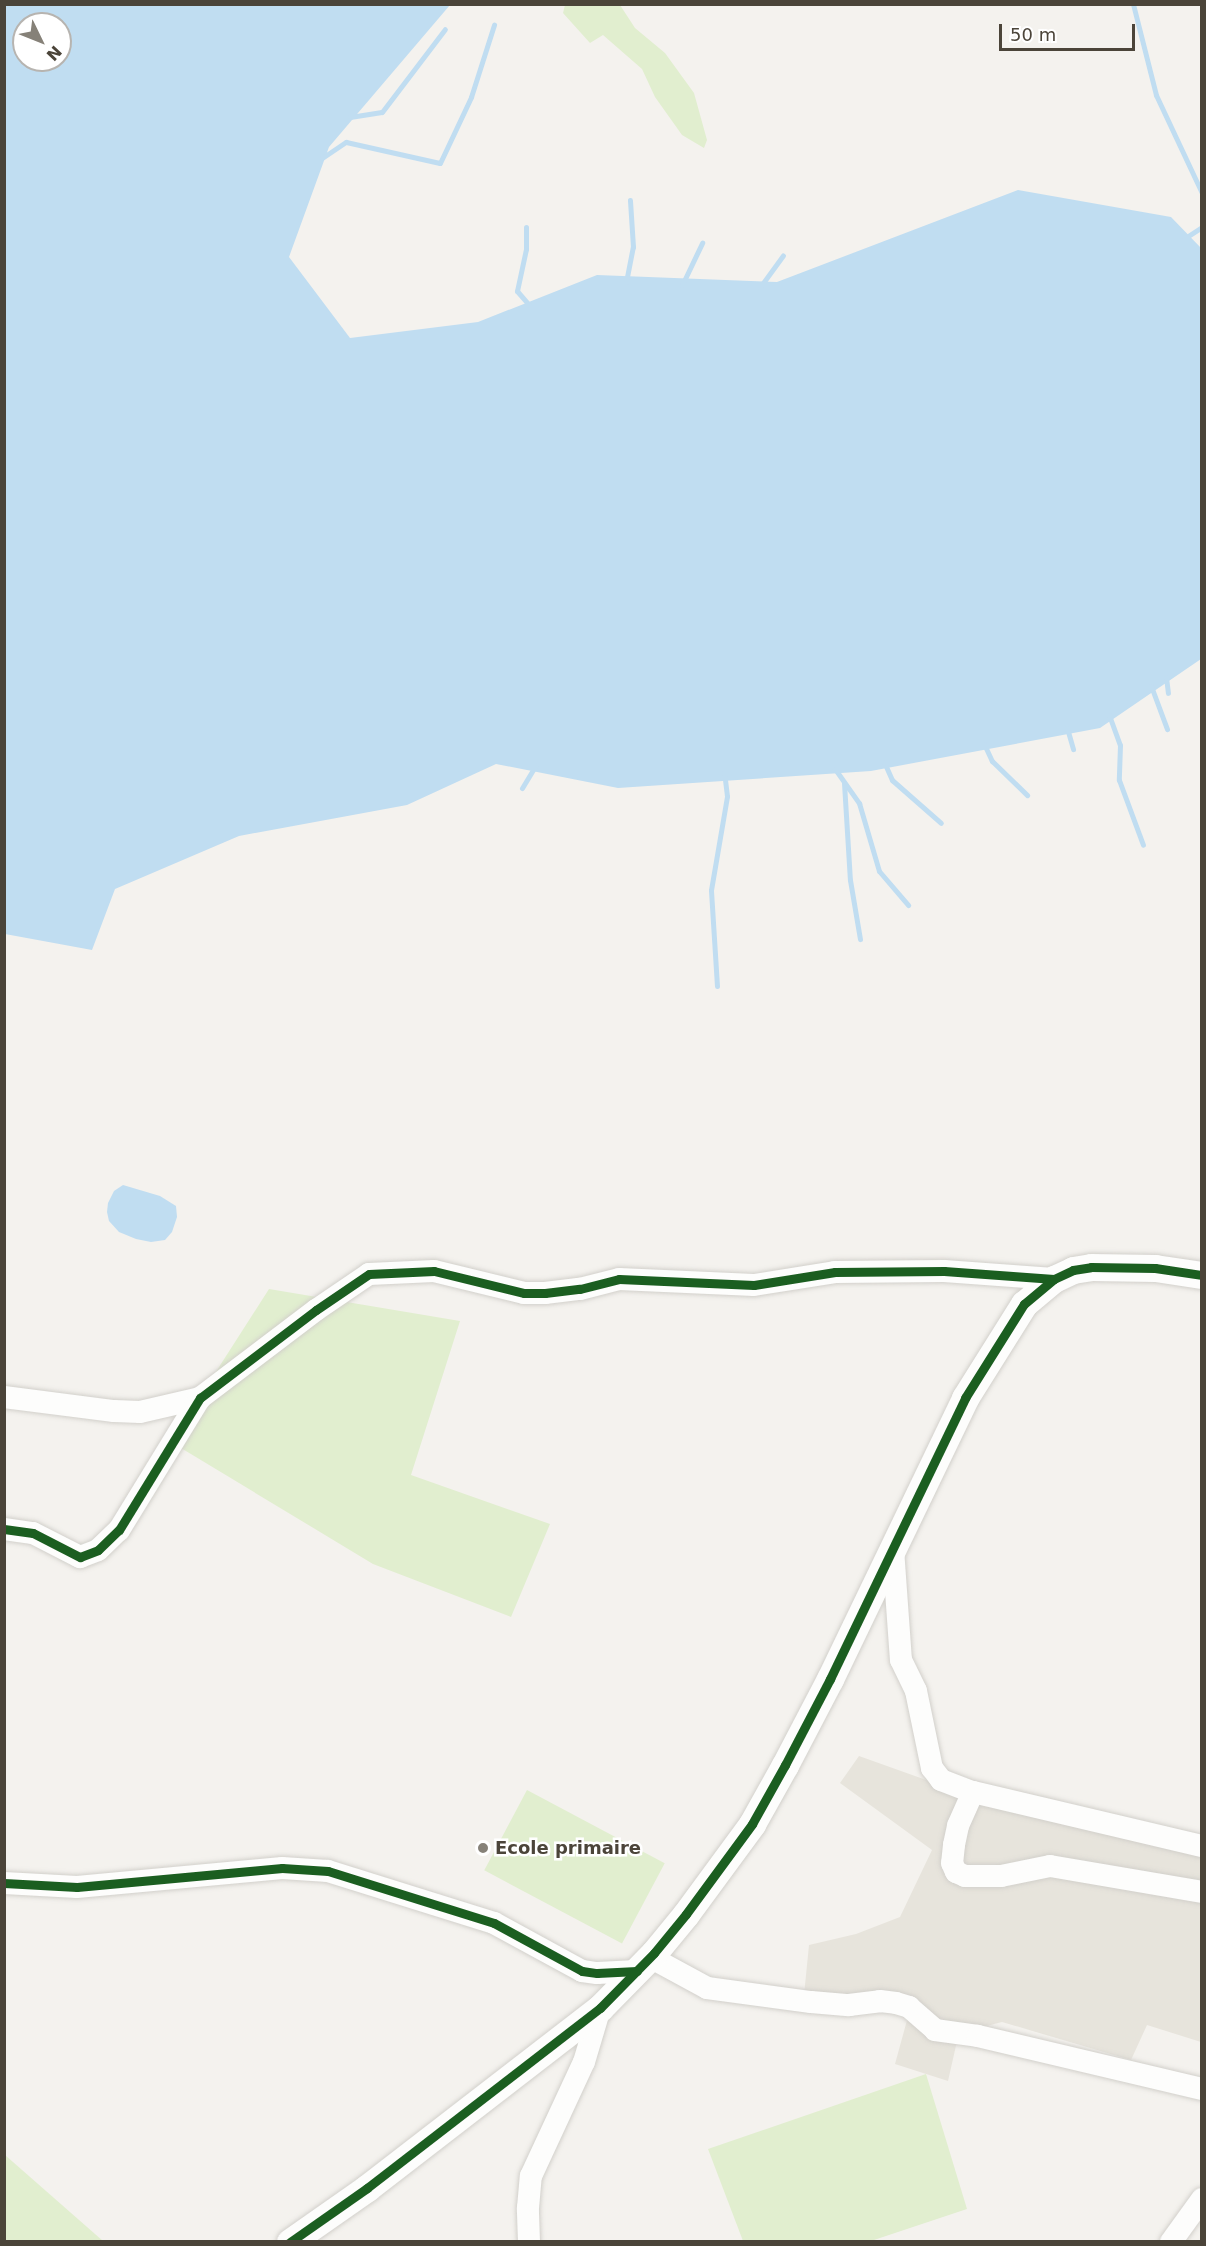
<!DOCTYPE html>
<html>
<head>
<meta charset="utf-8">
<style>
  body { margin:0 }
  #map { position:relative; width:1206px; height:2246px; overflow:hidden; background:#f4f2ee; font-family:"DejaVu Sans",sans-serif }
  div>[style] { position:absolute }
  [style*='--x'] { left:calc(var(--x)*1px); top:calc(var(--y)*1px); width:calc(var(--w)*1px); rotate:calc(var(--a)*1deg) }
  .residential>* { inset:0; background:#e7e4dc }
  .green>* { inset:0; background:#e1eecf; transform-origin:0 0 }
  .water>* { inset:0; background:#c0ddf1 }
  .stream>* { height:5px; margin:-2.5px; padding:0 2.5px; transform-origin:2.5px; border-radius:2.5px; background:#c0ddf1 }
  .roads { filter:drop-shadow(0 0 2px #d2d0cb) drop-shadow(0 0 2px #d2d0cb) }
  .minor>* { height:22px; margin:-11px; padding:0 11px; transform-origin:11px; border-radius:11px; background:#fdfdfc }
  .tertiary>* { height:27px; margin:-13.5px; padding:0 13.5px; transform-origin:13.5px; border-radius:13.5px; background:#fdfdfc }
  .cycleway>* { height:9px; margin:-4.5px; padding:0 4.5px; transform-origin:4.5px; border-radius:4.5px; background:#1b5e20 }
  .dots>* { width:16px; height:16px; translate:-50% -50%; box-sizing:border-box; border:3px solid #fff; border-radius:50% }
  span { translate:-50% -50%; white-space:nowrap; text-align:center; line-height:1.15; -webkit-text-stroke:5px #fff; paint-order:stroke }
  .poi-label { font-size:18px; color:#4b4439; font-weight:700 }
  .left { translate:0 -50%; text-align:left }
  .frame { position:absolute; inset:0; border:6px solid #4b4439; pointer-events:none }
  .north { position:absolute; left:12px; top:12px; width:60px; height:60px; box-sizing:border-box; background:#fff; border:2px solid #b7b4b0; border-radius:50%; rotate:133deg; font-size:16px; font-weight:700; line-height:24px; text-align:center; color:#4b4439 }
  .north::after { content:''; display:block; margin:auto; width:21px; height:27px; background:#868178; clip-path:polygon(50% 0,100% 100%,50% 72%,0 100%) }
  .scale { position:absolute; left:999px; top:24px; width:136px; height:27px; box-sizing:border-box; border:3px solid #4b4439; border-top:0; padding-left:8px; font-size:18px; line-height:21px; white-space:nowrap; color:#4b4439; -webkit-text-stroke:4px #fff; paint-order:stroke }
</style>
</head>
<body>
<div id="map">
  <div class="residential">
    <i style="clip-path:polygon(859px 1756px,943px 1786px,1201px 1837px,1201px 2042px,1147px 2025px,1131px 2060px,1002px 2022px,971px 2030px,960px 2028px,948px 2081px,895px 2064px,912px 2002px,804px 1995px,809px 1945px,856px 1934px,900px 1917px,932px 1850px,840px 1783px)"></i>
  </div>
  <div class="green">
    <i style="clip-path:polygon(565px 5px,620px 5px,635px 28px,665px 53px,694px 93px,707px 140px,704px 148px,682px 135px,655px 97px,642px 69px,603px 35px,590px 43px,563px 13px)"></i>
    <i style="clip-path:polygon(269px 1289px,460px 1321px,411px 1475px,550px 1524px,511px 1617px,373px 1564px,171px 1442px)"></i>
    <i style="left:527px;top:1790px;width:156px;height:91px;rotate:28deg"></i>
    <i style="clip-path:polygon(926px 2074px,967px 2209px,871px 2241px,743px 2241px,708px 2149px)"></i>
    <i style="clip-path:polygon(4px 2155px,5px 2155px,103px 2241px,5px 2241px)"></i>
  </div>
  <div class="water">
    <i style="clip-path:polygon(evenodd,4px 5px,450px 5px,329px 147px,289px 257px,350px 338px,478px 322px,597px 275px,777px 282px,1018px 190px,1171px 217px,1201px 248px,1201px 659px,1100px 728px,871px 771px,618px 788px,496px 764px,407px 805px,239px 836px,115px 889px,92px 950px,5px 934px,4px 5px,24px 24px,60px 24px,60px 60px,24px 60px,24px 24px)"></i>
    <i style="clip-path:polygon(123px 1185px,160px 1196px,176px 1206px,177px 1217px,172px 1232px,165px 1240px,151px 1242px,136px 1239px,119px 1232px,109px 1221px,107px 1212px,108px 1203px,114px 1191px)"></i>
  </div>
  <div class="stream">
    <i style="--x:1133;--y:4;--w:94;--a:75.8"></i>
    <i style="--x:1156;--y:95;--w:108;--a:64.9"></i>
    <i style="--x:350;--y:117;--w:32;--a:-9"></i>
    <i style="--x:382;--y:112;--w:104;--a:-52.8"></i>
    <i style="--x:322;--y:158;--w:29;--a:-34"></i>
    <i style="--x:346;--y:142;--w:96;--a:12.6"></i>
    <i style="--x:440;--y:163;--w:73;--a:-64.8"></i>
    <i style="--x:471;--y:97;--w:76;--a:-72.3"></i>
    <i style="--x:526;--y:227;--w:22;--a:90"></i>
    <i style="--x:526;--y:249;--w:43;--a:102.1"></i>
    <i style="--x:517;--y:291;--w:20;--a:49"></i>
    <i style="--x:1185;--y:238;--w:20;--a:-33"></i>
    <i style="--x:626;--y:282;--w:36;--a:-79"></i>
    <i style="--x:633;--y:247;--w:47;--a:-93.7"></i>
    <i style="--x:682;--y:285;--w:47;--a:-64.5"></i>
    <i style="--x:760;--y:287;--w:39;--a:-54"></i>
    <i style="--x:1166;--y:677;--w:16;--a:83"></i>
    <i style="--x:1151;--y:686;--w:46;--a:69.6"></i>
    <i style="--x:1109;--y:715;--w:32;--a:70"></i>
    <i style="--x:1120;--y:745;--w:35;--a:92"></i>
    <i style="--x:1119;--y:780;--w:69;--a:69.7"></i>
    <i style="--x:1067;--y:728;--w:22;--a:74"></i>
    <i style="--x:984;--y:744;--w:19;--a:65"></i>
    <i style="--x:992;--y:761;--w:49;--a:44.2"></i>
    <i style="--x:884;--y:762;--w:20;--a:66"></i>
    <i style="--x:892;--y:780;--w:65;--a:41.3"></i>
    <i style="--x:835;--y:769;--w:42;--a:54.8"></i>
    <i style="--x:859;--y:803;--w:71;--a:73.6"></i>
    <i style="--x:879;--y:871;--w:45;--a:49.5"></i>
    <i style="--x:844;--y:783;--w:97;--a:86.5"></i>
    <i style="--x:850;--y:880;--w:60;--a:80.4"></i>
    <i style="--x:522;--y:788;--w:26;--a:-59"></i>
    <i style="--x:717;--y:986;--w:96;--a:-93.6"></i>
    <i style="--x:711;--y:890;--w:95;--a:-80.3"></i>
    <i style="--x:727;--y:796;--w:23;--a:-97"></i>
  </div>
  <div class="roads">
    <div class="minor">
      <i style="--x:4;--y:1397;--w:111;--a:7.3"></i>
      <i style="--x:114;--y:1411;--w:26;--a:2"></i>
      <i style="--x:140;--y:1412;--w:62;--a:-13.1"></i>
      <i style="--x:4;--y:1529;--w:29;--a:8"></i>
      <i style="--x:33;--y:1533;--w:53;--a:27.1"></i>
      <i style="--x:80;--y:1557;--w:19;--a:-21"></i>
      <i style="--x:98;--y:1550;--w:29;--a:-44"></i>
      <i style="--x:119;--y:1530;--w:155;--a:-58.5"></i>
      <i style="--x:200;--y:1398;--w:146;--a:-37.2"></i>
      <i style="--x:316;--y:1310;--w:64;--a:-34.2"></i>
      <i style="--x:369;--y:1274;--w:65;--a:-2.6"></i>
      <i style="--x:434;--y:1271;--w:93;--a:13.7"></i>
      <i style="--x:524;--y:1293;--w:21;--a:0"></i>
      <i style="--x:545;--y:1293;--w:35;--a:-7"></i>
      <i style="--x:580;--y:1289;--w:40;--a:-14.4"></i>
      <i style="--x:619;--y:1279;--w:135;--a:2.5"></i>
      <i style="--x:754;--y:1285;--w:82;--a:-9.1"></i>
      <i style="--x:835;--y:1272;--w:109;--a:-0.5"></i>
      <i style="--x:944;--y:1271;--w:110;--a:4.2"></i>
      <i style="--x:893;--y:1549;--w:111;--a:85.9"></i>
      <i style="--x:901;--y:1660;--w:34;--a:64"></i>
      <i style="--x:916;--y:1691;--w:79;--a:78.3"></i>
      <i style="--x:932;--y:1768;--w:15;--a:53"></i>
      <i style="--x:941;--y:1780;--w:34;--a:21"></i>
      <i style="--x:973;--y:1792;--w:37;--a:114"></i>
      <i style="--x:958;--y:1826;--w:19;--a:102"></i>
      <i style="--x:954;--y:1845;--w:18;--a:96"></i>
      <i style="--x:952;--y:1863;--w:10;--a:66"></i>
      <i style="--x:956;--y:1872;--w:10;--a:24"></i>
      <i style="--x:965;--y:1876;--w:36;--a:0"></i>
      <i style="--x:1001;--y:1876;--w:50;--a:-11.5"></i>
      <i style="--x:1050;--y:1866;--w:154;--a:9.7"></i>
      <i style="--x:973;--y:1792;--w:235;--a:13.3"></i>
      <i style="--x:4;--y:1883;--w:73;--a:3.1"></i>
      <i style="--x:77;--y:1887;--w:206;--a:-5.3"></i>
      <i style="--x:282;--y:1868;--w:46;--a:3.7"></i>
      <i style="--x:328;--y:1871;--w:174;--a:17.4"></i>
      <i style="--x:494;--y:1923;--w:100;--a:28.6"></i>
      <i style="--x:582;--y:1971;--w:15;--a:8"></i>
      <i style="--x:597;--y:1973;--w:40;--a:-2.9"></i>
      <i style="--x:650;--y:1957;--w:65;--a:28.5"></i>
      <i style="--x:707;--y:1988;--w:105;--a:7.7"></i>
      <i style="--x:811;--y:2002;--w:38;--a:5"></i>
      <i style="--x:849;--y:2005;--w:31;--a:-7"></i>
      <i style="--x:880;--y:2001;--w:16;--a:7"></i>
      <i style="--x:896;--y:2003;--w:14;--a:17"></i>
      <i style="--x:909;--y:2007;--w:35;--a:41"></i>
      <i style="--x:935;--y:2030;--w:43;--a:7.9"></i>
      <i style="--x:978;--y:2036;--w:230;--a:13.3"></i>
      <i style="--x:529;--y:2242;--w:34;--a:-92"></i>
      <i style="--x:528;--y:2208;--w:32;--a:-85"></i>
      <i style="--x:531;--y:2176;--w:126;--a:-65.1"></i>
      <i style="--x:584;--y:2062;--w:56;--a:-73.5"></i>
      <i style="--x:1171;--y:2242;--w:53;--a:-54.2"></i>
    </div>
    <div class="tertiary">
      <i style="--x:290;--y:2242;--w:94;--a:-35"></i>
      <i style="--x:367;--y:2188;--w:294;--a:-37.7"></i>
      <i style="--x:600;--y:2008;--w:77;--a:-45.5"></i>
      <i style="--x:654;--y:1953;--w:50;--a:-50.6"></i>
      <i style="--x:686;--y:1914;--w:112;--a:-53.7"></i>
      <i style="--x:752;--y:1824;--w:68;--a:-60.8"></i>
      <i style="--x:785;--y:1765;--w:97;--a:-62.4"></i>
      <i style="--x:830;--y:1679;--w:312;--a:-64.3"></i>
      <i style="--x:965;--y:1398;--w:111;--a:-57.9"></i>
      <i style="--x:1024;--y:1304;--w:39;--a:-40"></i>
      <i style="--x:1054;--y:1279;--w:21;--a:-25"></i>
      <i style="--x:1073;--y:1270;--w:18;--a:-9"></i>
      <i style="--x:1091;--y:1267;--w:64;--a:0.9"></i>
      <i style="--x:1155;--y:1268;--w:48;--a:8.5"></i>
    </div>
  </div>
  <div class="cycleway">
    <i style="--x:4;--y:1529;--w:29;--a:8"></i>
    <i style="--x:33;--y:1533;--w:53;--a:27.1"></i>
    <i style="--x:80;--y:1557;--w:19;--a:-21"></i>
    <i style="--x:98;--y:1550;--w:29;--a:-44"></i>
    <i style="--x:119;--y:1530;--w:155;--a:-58.5"></i>
    <i style="--x:200;--y:1398;--w:146;--a:-37.2"></i>
    <i style="--x:316;--y:1310;--w:64;--a:-34.2"></i>
    <i style="--x:369;--y:1274;--w:65;--a:-2.6"></i>
    <i style="--x:434;--y:1271;--w:93;--a:13.7"></i>
    <i style="--x:524;--y:1293;--w:21;--a:0"></i>
    <i style="--x:545;--y:1293;--w:35;--a:-7"></i>
    <i style="--x:580;--y:1289;--w:40;--a:-14.4"></i>
    <i style="--x:619;--y:1279;--w:135;--a:2.5"></i>
    <i style="--x:754;--y:1285;--w:82;--a:-9.1"></i>
    <i style="--x:835;--y:1272;--w:109;--a:-0.5"></i>
    <i style="--x:944;--y:1271;--w:110;--a:4.2"></i>
    <i style="--x:4;--y:1883;--w:73;--a:3.1"></i>
    <i style="--x:77;--y:1887;--w:206;--a:-5.3"></i>
    <i style="--x:282;--y:1868;--w:46;--a:3.7"></i>
    <i style="--x:328;--y:1871;--w:174;--a:17.4"></i>
    <i style="--x:494;--y:1923;--w:100;--a:28.6"></i>
    <i style="--x:582;--y:1971;--w:15;--a:8"></i>
    <i style="--x:597;--y:1973;--w:40;--a:-2.9"></i>
    <i style="--x:290;--y:2242;--w:94;--a:-35"></i>
    <i style="--x:367;--y:2188;--w:294;--a:-37.7"></i>
    <i style="--x:600;--y:2008;--w:77;--a:-45.5"></i>
    <i style="--x:654;--y:1953;--w:50;--a:-50.6"></i>
    <i style="--x:686;--y:1914;--w:112;--a:-53.7"></i>
    <i style="--x:752;--y:1824;--w:68;--a:-60.8"></i>
    <i style="--x:785;--y:1765;--w:97;--a:-62.4"></i>
    <i style="--x:830;--y:1679;--w:312;--a:-64.3"></i>
    <i style="--x:965;--y:1398;--w:111;--a:-57.9"></i>
    <i style="--x:1024;--y:1304;--w:39;--a:-40"></i>
    <i style="--x:1054;--y:1279;--w:21;--a:-25"></i>
    <i style="--x:1073;--y:1270;--w:18;--a:-9"></i>
    <i style="--x:1091;--y:1267;--w:64;--a:0.9"></i>
    <i style="--x:1155;--y:1268;--w:48;--a:8.5"></i>
  </div>
  <div class="dots">
    <i style="left:483px;top:1848px;background:#868178"></i>
  </div>
  <div class="poi-label">
    <span class="left" style="left:495px;top:1848px">Ecole primaire</span>
  </div>
  <div class="frame"></div>
  <div class="north">N</div>
  <div class="scale">50 m</div>
</div>
</body>
</html>
